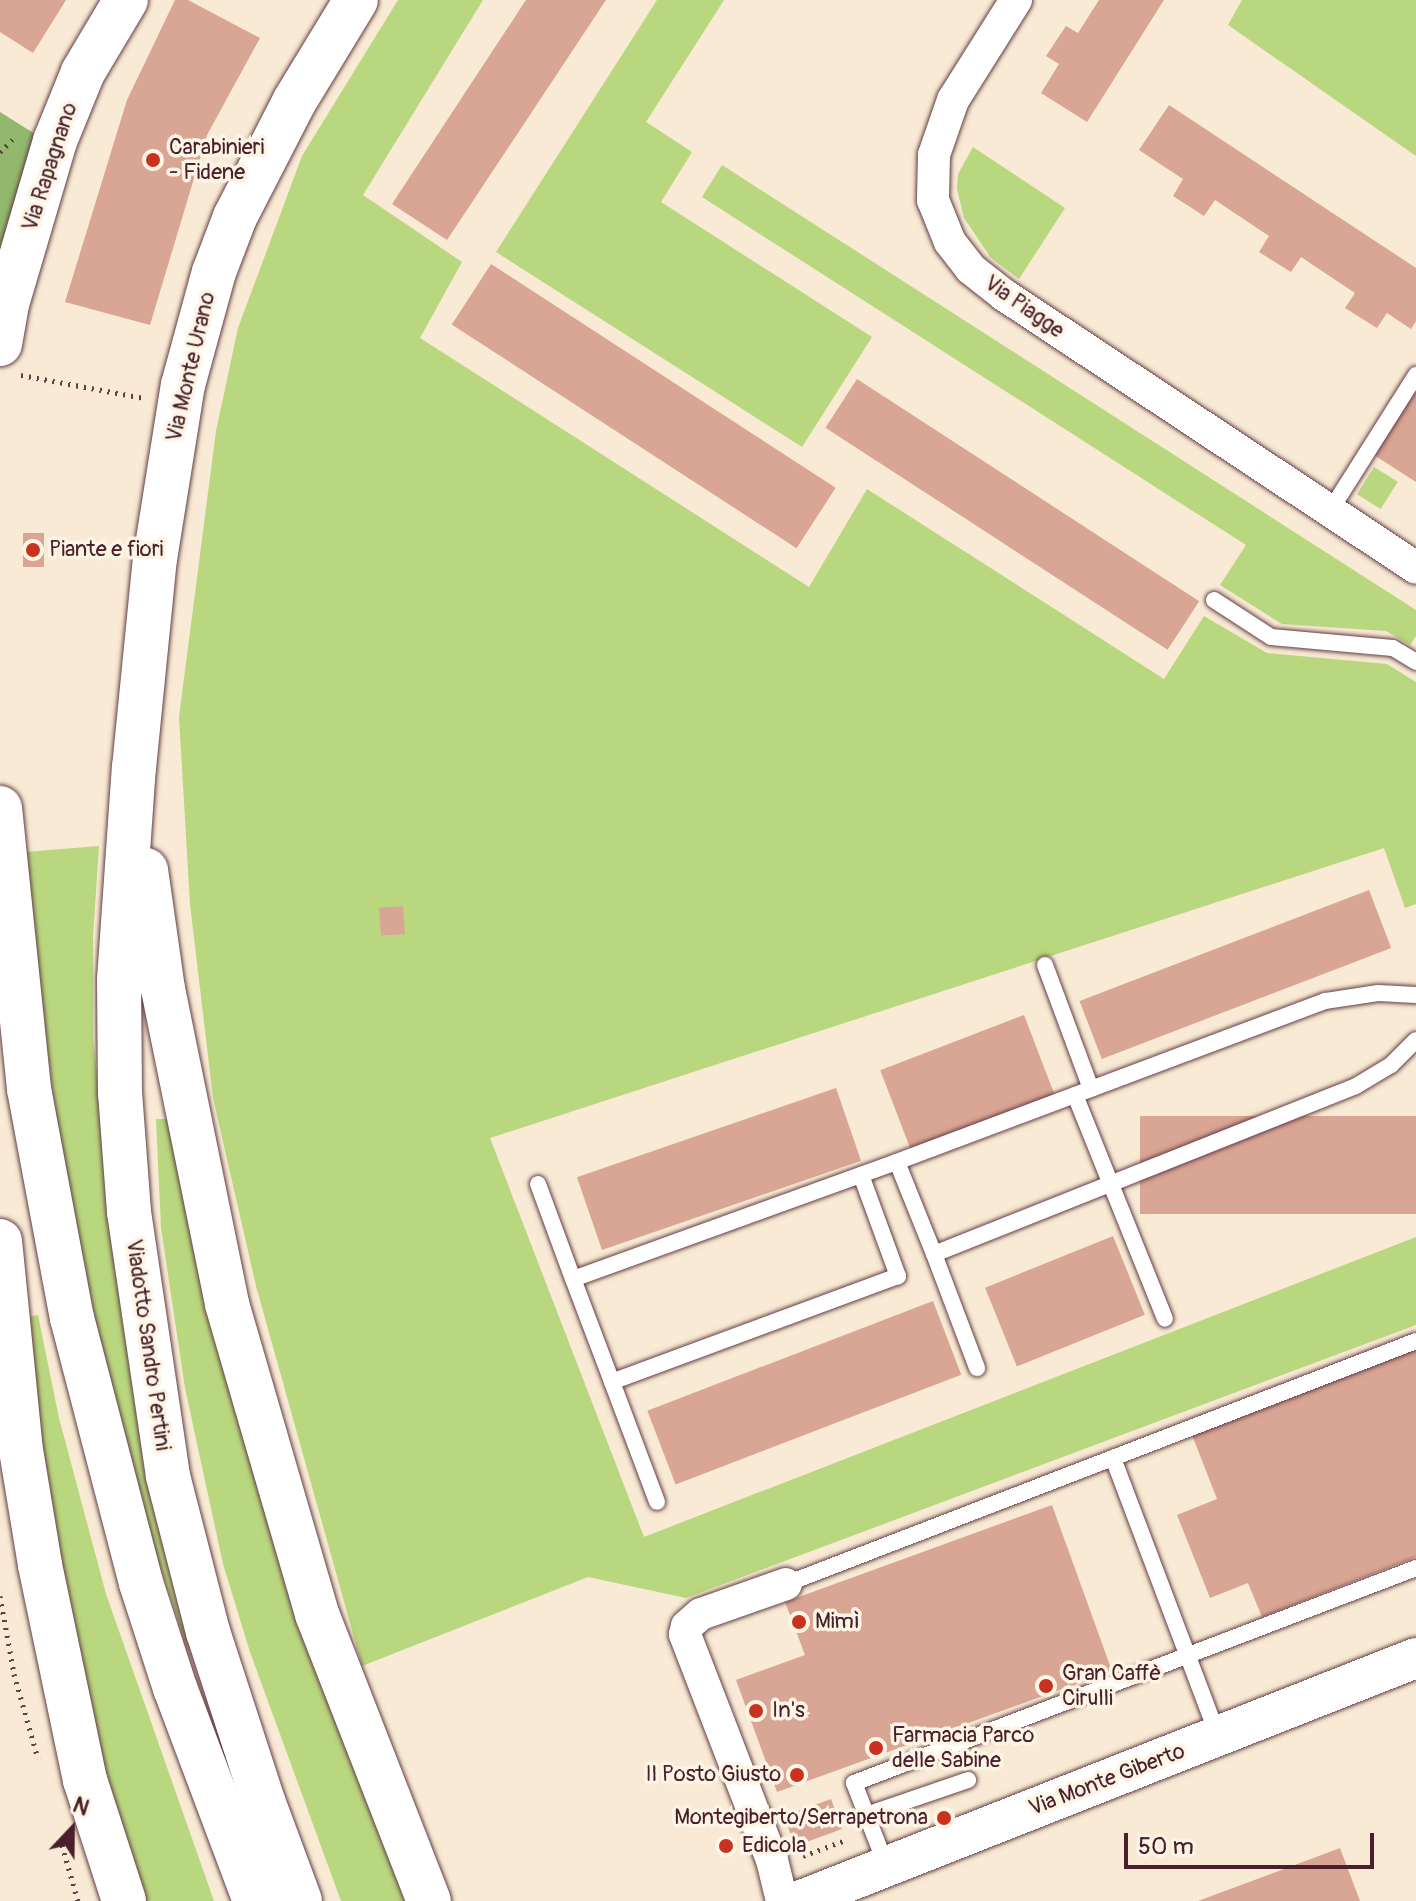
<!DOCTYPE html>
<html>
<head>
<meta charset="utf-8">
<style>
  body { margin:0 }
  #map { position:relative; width:1416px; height:1901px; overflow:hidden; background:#f8ead4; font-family:Pangolin,sans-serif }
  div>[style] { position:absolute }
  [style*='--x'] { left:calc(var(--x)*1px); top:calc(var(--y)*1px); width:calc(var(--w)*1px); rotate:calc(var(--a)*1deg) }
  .green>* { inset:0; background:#b9d77e; transform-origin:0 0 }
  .forest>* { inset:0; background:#92b86d }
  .building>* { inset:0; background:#d9a594; transform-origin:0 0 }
  .path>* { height:5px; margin-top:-2.5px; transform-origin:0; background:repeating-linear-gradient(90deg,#643d44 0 2px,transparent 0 8px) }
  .roads { filter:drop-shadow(0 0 2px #643d44) drop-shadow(0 0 2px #643d44) }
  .service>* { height:16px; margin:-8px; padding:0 8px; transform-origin:8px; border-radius:8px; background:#fff }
  .minor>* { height:32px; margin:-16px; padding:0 16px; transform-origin:16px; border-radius:16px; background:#fff }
  .tertiary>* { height:40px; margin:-20px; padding:0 20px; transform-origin:20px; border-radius:20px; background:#fff }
  .primary>* { height:44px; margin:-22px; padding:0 22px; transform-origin:22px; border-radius:22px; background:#fff }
  .dots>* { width:22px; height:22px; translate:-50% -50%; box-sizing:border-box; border:4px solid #fcf5e5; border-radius:50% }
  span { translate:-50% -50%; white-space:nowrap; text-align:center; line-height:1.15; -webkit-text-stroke:7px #fcf5e5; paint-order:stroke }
  .poi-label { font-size:22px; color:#4a1f2b }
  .left { translate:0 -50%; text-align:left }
  .right { translate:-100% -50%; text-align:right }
  .street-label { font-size:22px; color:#4a1f2b }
  .north { position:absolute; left:32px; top:1789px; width:80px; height:80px; -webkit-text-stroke:6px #fcf5e5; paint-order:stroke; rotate:22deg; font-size:22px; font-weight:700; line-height:32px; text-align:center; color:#4a1f2b }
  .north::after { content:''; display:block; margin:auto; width:28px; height:36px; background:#4a1f2b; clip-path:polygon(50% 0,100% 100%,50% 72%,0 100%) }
  .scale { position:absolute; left:1124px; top:1833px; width:250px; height:36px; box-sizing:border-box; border:4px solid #4a1f2b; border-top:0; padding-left:10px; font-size:24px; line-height:28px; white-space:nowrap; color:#4a1f2b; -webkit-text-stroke:6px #fcf5e5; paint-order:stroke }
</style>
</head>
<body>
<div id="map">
  <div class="green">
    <i style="clip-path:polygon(398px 0,483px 0,363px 195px,462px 262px,420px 338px,809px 587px,867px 489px,1164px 679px,1204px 616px,1267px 653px,1387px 664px,1416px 682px,1416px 904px,1405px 908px,1384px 848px,490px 1138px,644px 1537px,1416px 1237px,1416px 1325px,686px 1598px,588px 1577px,362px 1666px,256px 1286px,213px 1098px,190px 904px,179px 717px,216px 431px,238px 328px,302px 156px)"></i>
    <i style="clip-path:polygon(657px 0,724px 0,646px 122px,692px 152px,661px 202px,872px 337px,802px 447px,496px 252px)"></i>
    <i style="clip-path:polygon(1242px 0,1416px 0,1416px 156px,1228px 25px)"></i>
    <i style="clip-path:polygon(973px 147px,1065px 208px,1019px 279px,991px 258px,964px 218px,957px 189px,958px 174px)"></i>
    <i style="clip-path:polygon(722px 165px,1416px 610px,1416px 636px,1410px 645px,1386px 631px,1282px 624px,1220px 585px,1246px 545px,702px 197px)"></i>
    <i style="left:1374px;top:467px;width:28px;height:32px;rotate:32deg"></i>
    <i style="clip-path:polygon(99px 846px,93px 936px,93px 1038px,104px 1140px,153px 1496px,191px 1658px,138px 1502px,99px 1345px,58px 1130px,30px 916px,25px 852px)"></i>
    <i style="clip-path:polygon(156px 1119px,173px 1119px,411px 1901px,341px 1901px,250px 1652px,223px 1564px,185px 1388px,161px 1228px)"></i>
    <i style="clip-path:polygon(38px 1315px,59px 1418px,106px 1594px,214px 1901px,143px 1901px,71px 1654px,24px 1318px)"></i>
  </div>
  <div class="forest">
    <i style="clip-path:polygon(0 112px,35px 134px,0 268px)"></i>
  </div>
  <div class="building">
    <i style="clip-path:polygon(0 0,66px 0,33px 53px,0 32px)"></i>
    <i style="clip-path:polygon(175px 0,188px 0,260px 38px,207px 135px,150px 325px,65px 302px,127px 100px)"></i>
    <i style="clip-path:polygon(526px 0,606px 0,447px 240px,392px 204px)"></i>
    <i style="clip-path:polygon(1099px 0,1164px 0,1087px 122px,1041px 93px,1059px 64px,1046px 56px,1066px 26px,1078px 33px)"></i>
    <i style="clip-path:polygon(1169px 105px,1416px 268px,1416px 321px,1411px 329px,1387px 313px,1377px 328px,1345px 308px,1355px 293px,1301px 257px,1291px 272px,1259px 252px,1269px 236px,1215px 200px,1204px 216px,1173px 196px,1183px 179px,1139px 150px)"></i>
    <i style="left:491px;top:264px;width:411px;height:72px;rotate:33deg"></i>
    <i style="left:857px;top:379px;width:408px;height:58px;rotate:33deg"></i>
    <i style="clip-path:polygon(1416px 390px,1416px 482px,1374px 455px)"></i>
    <i style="left:23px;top:533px;width:21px;height:34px"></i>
    <i style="left:1369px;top:890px;width:62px;height:310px;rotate:69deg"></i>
    <i style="left:403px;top:906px;width:28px;height:24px;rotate:86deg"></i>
    <i style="left:1024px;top:1015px;width:88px;height:154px;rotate:69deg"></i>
    <i style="left:836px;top:1088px;width:77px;height:274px;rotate:71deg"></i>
    <i style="left:1416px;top:1116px;width:98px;height:276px;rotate:90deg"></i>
    <i style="left:1113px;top:1236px;width:85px;height:138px;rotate:68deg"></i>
    <i style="left:933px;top:1301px;width:79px;height:306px;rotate:69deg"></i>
    <i style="clip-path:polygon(1416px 1348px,1416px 1557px,1262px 1617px,1248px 1583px,1210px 1598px,1177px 1515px,1217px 1499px,1192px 1435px)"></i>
    <i style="clip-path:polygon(1052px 1505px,1112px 1671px,777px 1792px,736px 1680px,805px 1655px,785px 1602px)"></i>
    <i style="left:831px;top:1799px;width:32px;height:50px;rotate:70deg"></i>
    <i style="left:730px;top:1838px;width:12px;height:13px;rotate:66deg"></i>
    <i style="clip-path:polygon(1340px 1848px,1360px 1901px,1198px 1901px)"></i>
  </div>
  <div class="path">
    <i style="--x:0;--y:152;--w:18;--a:-45"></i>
    <i style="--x:21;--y:375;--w:125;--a:10.6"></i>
    <i style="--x:0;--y:1596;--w:79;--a:79.8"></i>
    <i style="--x:14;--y:1674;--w:88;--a:74.2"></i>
    <i style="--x:62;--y:1845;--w:58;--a:74.1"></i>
    <i style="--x:803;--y:1856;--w:43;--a:-20.6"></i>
  </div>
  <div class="roads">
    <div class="service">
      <i style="--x:1330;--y:511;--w:161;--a:-57.7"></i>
      <i style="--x:1214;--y:600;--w:68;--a:33"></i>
      <i style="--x:1271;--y:637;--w:122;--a:5.2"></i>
      <i style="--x:1393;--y:648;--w:27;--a:31"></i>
      <i style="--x:1045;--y:965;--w:132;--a:69.6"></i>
      <i style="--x:1416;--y:995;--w:38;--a:-177"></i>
      <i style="--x:1378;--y:993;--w:54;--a:171.4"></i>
      <i style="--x:1325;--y:1001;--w:457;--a:159.4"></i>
      <i style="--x:897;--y:1162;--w:99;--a:68.1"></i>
      <i style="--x:934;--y:1254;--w:454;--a:-21.7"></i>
      <i style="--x:1356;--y:1086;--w:41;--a:-31"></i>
      <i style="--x:1391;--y:1065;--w:35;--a:-45"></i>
      <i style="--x:1075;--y:1095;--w:241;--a:68.1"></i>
      <i style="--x:861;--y:1175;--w:108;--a:69.9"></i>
      <i style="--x:898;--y:1276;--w:305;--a:159.7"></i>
      <i style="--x:612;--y:1382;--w:110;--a:-110.7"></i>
      <i style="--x:573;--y:1279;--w:344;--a:-19.9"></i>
      <i style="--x:538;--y:1184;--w:101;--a:69.8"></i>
      <i style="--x:934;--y:1254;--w:122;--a:69.3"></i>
      <i style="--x:612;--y:1382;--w:128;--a:69.4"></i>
      <i style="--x:1113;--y:1458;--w:297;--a:69.3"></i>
      <i style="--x:786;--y:1584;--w:675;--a:-21.09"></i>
      <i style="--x:866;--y:1815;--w:108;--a:-18.9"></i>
      <i style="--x:886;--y:1865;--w:88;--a:-111.3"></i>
      <i style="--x:854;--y:1783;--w:602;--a:-20.93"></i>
    </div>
    <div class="minor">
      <i style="--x:1016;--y:0;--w:118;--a:122.2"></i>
      <i style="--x:953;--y:100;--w:58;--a:109.1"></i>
      <i style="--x:934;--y:155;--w:45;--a:91.3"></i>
      <i style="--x:933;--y:200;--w:45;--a:68"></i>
      <i style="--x:950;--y:242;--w:34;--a:52"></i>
      <i style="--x:971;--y:269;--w:42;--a:38.2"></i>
      <i style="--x:1004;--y:295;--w:494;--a:33.5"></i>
      <i style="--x:782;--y:1901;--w:42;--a:-103.7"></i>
      <i style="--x:772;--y:1860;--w:242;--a:-111.1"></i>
      <i style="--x:685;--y:1634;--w:8;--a:-76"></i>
      <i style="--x:687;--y:1626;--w:18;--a:-41"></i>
      <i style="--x:701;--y:1614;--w:90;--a:-19.4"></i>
    </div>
    <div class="tertiary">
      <i style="--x:799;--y:1901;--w:663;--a:-21.5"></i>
    </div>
    <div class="primary">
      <i style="--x:0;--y:344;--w:41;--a:-80.1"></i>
      <i style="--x:7;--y:304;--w:170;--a:-73.6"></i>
      <i style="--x:55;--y:141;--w:74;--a:-67.9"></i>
      <i style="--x:83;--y:72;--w:84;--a:-59.2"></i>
      <i style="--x:0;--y:808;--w:282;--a:84.1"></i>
      <i style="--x:29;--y:1089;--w:233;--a:79.4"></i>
      <i style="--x:72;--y:1318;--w:274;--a:75.4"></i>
      <i style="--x:141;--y:1583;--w:110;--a:72.1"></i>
      <i style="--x:175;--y:1688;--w:228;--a:69.4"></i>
      <i style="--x:146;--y:870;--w:120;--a:81.9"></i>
      <i style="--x:163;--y:989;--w:321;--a:78.5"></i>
      <i style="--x:227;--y:1304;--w:323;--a:73.8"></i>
      <i style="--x:317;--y:1614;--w:308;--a:68.7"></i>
      <i style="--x:0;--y:1241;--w:210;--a:84.3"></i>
      <i style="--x:21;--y:1450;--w:117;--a:80.6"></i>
      <i style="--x:40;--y:1565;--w:220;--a:78.2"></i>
      <i style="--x:85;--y:1780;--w:127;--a:72.1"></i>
      <i style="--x:300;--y:1901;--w:107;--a:-110.3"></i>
      <i style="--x:263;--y:1801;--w:178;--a:-108"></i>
      <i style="--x:208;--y:1632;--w:161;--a:-104.4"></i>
      <i style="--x:168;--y:1476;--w:267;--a:-98.4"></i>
      <i style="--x:129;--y:1212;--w:119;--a:-94.3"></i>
      <i style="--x:120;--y:1093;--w:113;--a:-90.5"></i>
      <i style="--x:119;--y:980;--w:213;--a:-86"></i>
      <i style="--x:134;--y:768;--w:210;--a:-84.3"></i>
      <i style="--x:155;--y:559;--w:176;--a:-80.9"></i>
      <i style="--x:183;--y:385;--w:117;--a:-74.7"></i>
      <i style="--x:214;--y:272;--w:59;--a:-69.1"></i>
      <i style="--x:235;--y:217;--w:129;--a:-62.8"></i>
      <i style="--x:294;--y:102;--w:119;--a:-58.7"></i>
    </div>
  </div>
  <div class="dots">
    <i style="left:153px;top:160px;background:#c8321e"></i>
    <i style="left:33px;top:550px;background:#c8321e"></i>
    <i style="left:799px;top:1622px;background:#c8321e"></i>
    <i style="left:1046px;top:1686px;background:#c8321e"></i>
    <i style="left:756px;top:1711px;background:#c8321e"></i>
    <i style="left:876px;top:1748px;background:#c8321e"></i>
    <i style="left:797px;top:1775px;background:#c8321e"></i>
    <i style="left:944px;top:1818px;background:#c8321e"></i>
    <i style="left:726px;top:1846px;background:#c8321e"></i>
  </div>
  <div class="poi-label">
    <span class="left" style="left:169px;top:160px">Carabinieri<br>- Fidene</span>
    <span class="left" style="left:49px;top:550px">Piante e fiori</span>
    <span class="left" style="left:815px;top:1622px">Mimì</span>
    <span class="left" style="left:1062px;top:1686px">Gran Caffè<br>Cirulli</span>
    <span class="left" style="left:772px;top:1711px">In's</span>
    <span class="left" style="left:892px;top:1748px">Farmacia Parco<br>delle Sabine</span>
    <span class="right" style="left:781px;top:1775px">Il Posto Giusto</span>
    <span class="right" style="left:928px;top:1818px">Montegiberto/Serrapetrona</span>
    <span class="left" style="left:742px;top:1846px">Edicola</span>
  </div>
  <div class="street-label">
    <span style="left:50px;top:167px;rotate:-72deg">Via Rapagnano</span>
    <span style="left:1024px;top:307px;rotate:35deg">Via Piagge</span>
    <span style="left:191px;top:367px;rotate:-77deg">Via Monte Urano</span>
    <span style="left:148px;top:1345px;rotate:82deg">Viadotto Sandro Pertini</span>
    <span style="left:1107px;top:1780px;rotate:-21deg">Via Monte Giberto</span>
  </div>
  <div class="north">N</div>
  <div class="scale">50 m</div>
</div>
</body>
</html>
